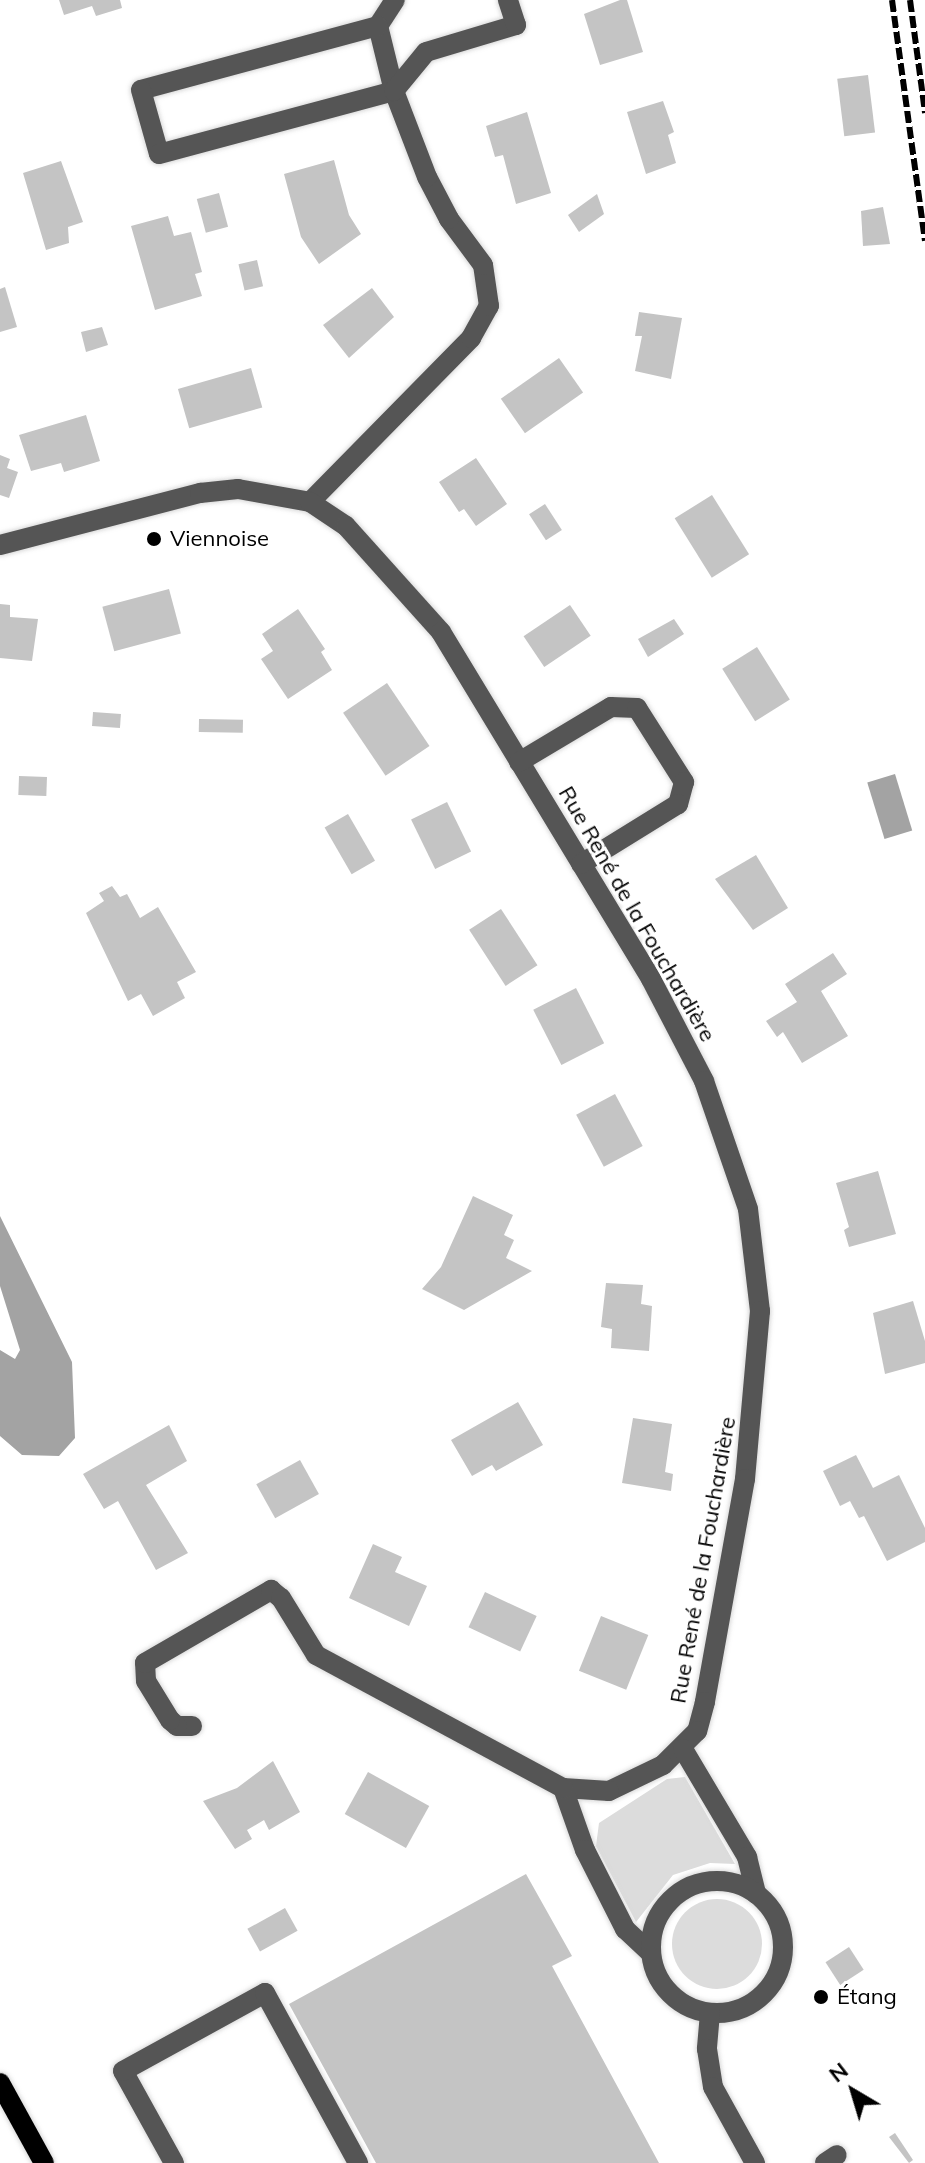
<!DOCTYPE html>
<html>
<head>
<meta charset="utf-8">
<style>
  body { margin:0 }
  #map { position:relative; width:925px; height:2163px; overflow:hidden; background:#fff; font-family:Mulish,sans-serif }
  div>[style] { position:absolute }
  [style*='--x'] { left:calc(var(--x)*1px); top:calc(var(--y)*1px); width:calc(var(--w)*1px); rotate:calc(var(--a)*1deg) }
  .green>* { inset:0; background:#dcdcdc }
  .round { border-radius:50% }
  .water>* { inset:0; background:#a3a3a3; transform-origin:0 0 }
  .building>* { inset:0; background:#c4c4c4; transform-origin:0 0 }
  .roads { filter:drop-shadow(0 0 2px #dbdbdb) drop-shadow(0 0 2px #dbdbdb) }
  .minor>* { height:20px; margin:-10px; padding:0 10px; transform-origin:10px; border-radius:10px; background:#555 }
  .minor>.ring { margin:-10px; padding:0; box-sizing:content-box; background:none; border:20px solid #555; border-radius:50% }
  .major>* { height:20px; margin:-10px; padding:0 10px; transform-origin:10px; border-radius:10px; background:#000 }
  .rail>* { height:6px; margin-top:-3px; transform-origin:0; background:repeating-linear-gradient(90deg,#000 0 12px,transparent 0 16px) }
  .dots>* { width:22px; height:22px; translate:-50% -50%; box-sizing:border-box; border:4px solid #fff; border-radius:50% }
  span { translate:-50% -50%; white-space:nowrap; text-align:center; line-height:1.15; -webkit-text-stroke:6px #fff; paint-order:stroke }
  .poi-label { font-size:22px; color:#000 }
  .left { translate:0 -50%; text-align:left }
  .street-label { font-size:22px; color:#000 }
  .north { position:absolute; left:813px; top:2051px; width:80px; height:80px; -webkit-text-stroke:6px #fff; paint-order:stroke; rotate:322deg; font-size:22px; font-weight:700; line-height:32px; text-align:center; color:#000 }
  .north::after { content:''; display:block; margin:auto; width:28px; height:36px; background:#000; clip-path:polygon(50% 0,100% 100%,50% 72%,0 100%) }
</style>
</head>
<body>
<div id="map">
  <div class="green">
    <i style="clip-path:polygon(685px 1777px,735px 1864px,710px 1863px,673px 1875px,636px 1922px,596px 1846px,599px 1823px,667px 1779px)"></i>
    <i class="round" style="left:672px;top:1899px;width:90px;height:90px"></i>
  </div>
  <div class="water">
    <i style="left:895px;top:774px;width:59px;height:29px;rotate:73deg"></i>
    <i style="clip-path:polygon(0 1216px,72px 1362px,75px 1438px,59px 1456px,22px 1455px,0 1436px,0 1350px,15px 1359px,20px 1350px,0 1286px)"></i>
  </div>
  <div class="building">
    <i style="clip-path:polygon(59px 0,120px 0,122px 8px,96px 16px,92px 6px,64px 15px)"></i>
    <i style="clip-path:polygon(620px 0,627px 0,643px 52px,600px 65px,584px 14px)"></i>
    <i style="left:868px;top:75px;width:58px;height:31px;rotate:83deg"></i>
    <i style="clip-path:polygon(663px 101px,674px 132px,668px 135px,676px 163px,646px 174px,627px 112px)"></i>
    <i style="clip-path:polygon(527px 112px,551px 193px,516px 204px,503px 155px,495px 157px,486px 126px)"></i>
    <i style="clip-path:polygon(334px 160px,349px 215px,361px 234px,319px 264px,301px 237px,284px 174px)"></i>
    <i style="clip-path:polygon(61px 161px,83px 222px,68px 227px,69px 243px,46px 250px,23px 173px)"></i>
    <i style="left:219px;top:193px;width:35px;height:23px;rotate:75deg"></i>
    <i style="clip-path:polygon(597px 194px,604px 214px,579px 232px,568px 215px)"></i>
    <i style="clip-path:polygon(883px 207px,890px 244px,863px 246px,861px 211px)"></i>
    <i style="clip-path:polygon(168px 216px,174px 236px,191px 232px,202px 272px,195px 274px,202px 296px,155px 310px,131px 226px)"></i>
    <i style="left:257px;top:260px;width:27px;height:19px;rotate:77deg"></i>
    <i style="clip-path:polygon(5px 287px,17px 327px,0 332px,0 289px)"></i>
    <i style="clip-path:polygon(372px 288px,394px 317px,349px 358px,323px 325px)"></i>
    <i style="clip-path:polygon(639px 312px,682px 318px,671px 379px,635px 371px,642px 336px,635px 336px)"></i>
    <i style="clip-path:polygon(102px 327px,108px 345px,86px 352px,81px 332px)"></i>
    <i style="left:559px;top:358px;width:42px;height:71px;rotate:55deg"></i>
    <i style="left:251px;top:368px;width:41px;height:76px;rotate:74deg"></i>
    <i style="clip-path:polygon(86px 415px,100px 461px,64px 472px,61px 463px,31px 471px,19px 435px)"></i>
    <i style="clip-path:polygon(0 455px,10px 459px,7px 468px,18px 472px,9px 498px,0 495px)"></i>
    <i style="clip-path:polygon(476px 458px,507px 504px,476px 526px,464px 509px,459px 512px,439px 482px)"></i>
    <i style="left:712px;top:495px;width:70px;height:44px;rotate:58deg"></i>
    <i style="left:545px;top:504px;width:31px;height:19px;rotate:57deg"></i>
    <i style="left:169px;top:589px;width:46px;height:69px;rotate:75deg"></i>
    <i style="clip-path:polygon(0 604px,10px 605px,10px 617px,38px 619px,32px 661px,0 658px)"></i>
    <i style="left:570px;top:605px;width:37px;height:56px;rotate:56deg"></i>
    <i style="clip-path:polygon(298px 609px,325px 649px,321px 652px,332px 670px,288px 699px,261px 659px,273px 651px,262px 634px)"></i>
    <i style="clip-path:polygon(674px 619px,684px 634px,648px 657px,638px 639px)"></i>
    <i style="left:757px;top:647px;width:62px;height:41px;rotate:58deg"></i>
    <i style="left:387px;top:683px;width:76px;height:53px;rotate:56deg"></i>
    <i style="left:93px;top:712px;width:28px;height:14px;rotate:4deg"></i>
    <i style="left:199px;top:719px;width:44px;height:13px;rotate:1deg"></i>
    <i style="left:19px;top:776px;width:28px;height:19px;rotate:2deg"></i>
    <i style="left:447px;top:802px;width:55px;height:40px;rotate:64deg"></i>
    <i style="left:348px;top:814px;width:54px;height:27px;rotate:60deg"></i>
    <i style="clip-path:polygon(756px 855px,788px 908px,753px 930px,715px 879px)"></i>
    <i style="clip-path:polygon(112px 886px,120px 897px,127px 894px,140px 918px,158px 907px,196px 972px,177px 982px,185px 998px,153px 1016px,141px 994px,128px 1001px,86px 913px,104px 901px,99px 893px)"></i>
    <i style="left:501px;top:909px;width:67px;height:38px;rotate:57deg"></i>
    <i style="clip-path:polygon(833px 953px,847px 974px,821px 991px,848px 1036px,802px 1063px,783px 1032px,777px 1037px,766px 1021px,797px 1002px,785px 984px)"></i>
    <i style="left:576px;top:988px;width:62px;height:48px;rotate:63deg"></i>
    <i style="left:615px;top:1094px;width:59px;height:44px;rotate:62deg"></i>
    <i style="clip-path:polygon(878px 1171px,896px 1234px,849px 1247px,844px 1230px,849px 1227px,836px 1183px)"></i>
    <i style="clip-path:polygon(473px 1196px,513px 1215px,504px 1235px,514px 1240px,506px 1258px,532px 1271px,464px 1310px,422px 1289px,441px 1267px)"></i>
    <i style="clip-path:polygon(606px 1283px,643px 1285px,641px 1304px,652px 1306px,649px 1351px,611px 1348px,612px 1329px,601px 1327px)"></i>
    <i style="clip-path:polygon(913px 1301px,925px 1341px,925px 1363px,885px 1374px,873px 1313px)"></i>
    <i style="clip-path:polygon(518px 1402px,543px 1445px,496px 1471px,492px 1465px,472px 1476px,451px 1440px)"></i>
    <i style="clip-path:polygon(633px 1418px,672px 1424px,665px 1472px,673px 1474px,671px 1491px,622px 1483px)"></i>
    <i style="clip-path:polygon(169px 1425px,187px 1461px,146px 1485px,188px 1553px,156px 1570px,118px 1501px,104px 1509px,83px 1474px)"></i>
    <i style="clip-path:polygon(856px 1455px,873px 1488px,899px 1475px,925px 1528px,925px 1542px,887px 1561px,864px 1516px,859px 1518px,850px 1501px,840px 1506px,823px 1471px)"></i>
    <i style="left:300px;top:1460px;width:39px;height:50px;rotate:61deg"></i>
    <i style="clip-path:polygon(373px 1544px,402px 1557px,395px 1572px,427px 1586px,409px 1626px,349px 1598px)"></i>
    <i style="left:485px;top:1592px;width:57px;height:39px;rotate:25deg"></i>
    <i style="left:601px;top:1616px;width:51px;height:59px;rotate:22deg"></i>
    <i style="clip-path:polygon(273px 1761px,300px 1812px,269px 1830px,264px 1820px,247px 1830px,252px 1839px,235px 1849px,203px 1801px,237px 1788px)"></i>
    <i style="left:368px;top:1772px;width:70px;height:48px;rotate:29deg"></i>
    <i style="clip-path:polygon(526px 1874px,572px 1956px,552px 1966px,659px 2163px,376px 2163px,289px 2004px)"></i>
    <i style="left:285px;top:1908px;width:26px;height:43px;rotate:61deg"></i>
    <i style="left:849px;top:1947px;width:27px;height:28px;rotate:57deg"></i>
    <i style="clip-path:polygon(895px 2133px,913px 2160px,909px 2163px,889px 2137px)"></i>
  </div>
  <div class="roads">
    <div class="minor">
      <i style="--x:378;--y:26;--w:31;--a:-57"></i>
      <i style="--x:310;--y:502;--w:230;--a:-45.5"></i>
      <i style="--x:471;--y:338;--w:37;--a:-61"></i>
      <i style="--x:489;--y:306;--w:41;--a:-98.3"></i>
      <i style="--x:483;--y:265;--w:57;--a:-126.5"></i>
      <i style="--x:449;--y:219;--w:47;--a:-117.6"></i>
      <i style="--x:427;--y:177;--w:92;--a:-111"></i>
      <i style="--x:394;--y:91;--w:67;--a:-103.8"></i>
      <i style="--x:378;--y:26;--w:245;--a:164.9"></i>
      <i style="--x:141;--y:90;--w:66;--a:74.3"></i>
      <i style="--x:159;--y:154;--w:243;--a:-15"></i>
      <i style="--x:394;--y:91;--w:50;--a:-50.6"></i>
      <i style="--x:426;--y:52;--w:94;--a:-16.7"></i>
      <i style="--x:516;--y:25;--w:26;--a:-108"></i>
      <i style="--x:0;--y:545;--w:207;--a:-14.6"></i>
      <i style="--x:200;--y:493;--w:38;--a:-6"></i>
      <i style="--x:238;--y:489;--w:73;--a:10.2"></i>
      <i style="--x:310;--y:502;--w:43;--a:33.7"></i>
      <i style="--x:346;--y:526;--w:142;--a:48.1"></i>
      <i style="--x:441;--y:632;--w:406;--a:58.8"></i>
      <i style="--x:651;--y:979;--w:115;--a:62.5"></i>
      <i style="--x:704;--y:1081;--w:135;--a:71"></i>
      <i style="--x:748;--y:1209;--w:103;--a:83.3"></i>
      <i style="--x:760;--y:1311;--w:169;--a:95.1"></i>
      <i style="--x:745;--y:1479;--w:227;--a:100.2"></i>
      <i style="--x:705;--y:1702;--w:30;--a:105"></i>
      <i style="--x:697;--y:1731;--w:48;--a:135"></i>
      <i style="--x:663;--y:1765;--w:60;--a:154.3"></i>
      <i style="--x:609;--y:1791;--w:46;--a:-176.3"></i>
      <i style="--x:563;--y:1788;--w:66;--a:70.5"></i>
      <i style="--x:585;--y:1850;--w:89;--a:63.1"></i>
      <i style="--x:625;--y:1929;--w:35;--a:43"></i>
      <i style="--x:519;--y:762;--w:107;--a:-30.9"></i>
      <i style="--x:611;--y:707;--w:26;--a:2"></i>
      <i style="--x:637;--y:708;--w:88;--a:57.6"></i>
      <i style="--x:684;--y:782;--w:23;--a:105"></i>
      <i style="--x:678;--y:804;--w:114;--a:148.3"></i>
      <i style="--x:192;--y:1726;--w:15;--a:180"></i>
      <i style="--x:177;--y:1726;--w:9;--a:-139"></i>
      <i style="--x:170;--y:1720;--w:46;--a:-121.6"></i>
      <i style="--x:146;--y:1681;--w:18;--a:-93"></i>
      <i style="--x:145;--y:1663;--w:146;--a:-30.1"></i>
      <i style="--x:271;--y:1590;--w:13;--a:39"></i>
      <i style="--x:281;--y:1598;--w:67;--a:58.4"></i>
      <i style="--x:316;--y:1655;--w:281;--a:28.3"></i>
      <i style="--x:683;--y:1749;--w:126;--a:59.3"></i>
      <i style="--x:747;--y:1857;--w:38;--a:76"></i>
      <i class="ring" style="left:651px;top:1881px;width:112px;height:112px"></i>
      <i style="--x:710;--y:2013;--w:36;--a:95"></i>
      <i style="--x:707;--y:2049;--w:38;--a:81"></i>
      <i style="--x:713;--y:2087;--w:87;--a:61.1"></i>
      <i style="--x:174;--y:2163;--w:105;--a:-119"></i>
      <i style="--x:123;--y:2071;--w:162;--a:-28.8"></i>
      <i style="--x:265;--y:1993;--w:194;--a:61.3"></i>
      <i style="--x:825;--y:2163;--w:14;--a:-34"></i>
    </div>
    <div class="major">
      <i style="--x:0;--y:2083;--w:91;--a:61.2"></i>
    </div>
  </div>
  <div class="rail">
    <i style="--x:892;--y:0;--w:243;--a:82.2"></i>
    <i style="--x:910;--y:0;--w:114;--a:82.4"></i>
  </div>
  <div class="dots">
    <i style="left:154px;top:539px;background:#000"></i>
    <i style="left:821px;top:1997px;background:#000"></i>
  </div>
  <div class="poi-label">
    <span class="left" style="left:170px;top:539px">Viennoise</span>
    <span class="left" style="left:837px;top:1997px">Étang</span>
  </div>
  <div class="street-label">
    <span style="left:637px;top:914px;rotate:60deg">Rue René de la Fouchardière</span>
    <span style="left:703px;top:1560px;rotate:-80deg">Rue René de la Fouchardière</span>
  </div>
  <div class="north">N</div>
</div>
</body>
</html>
